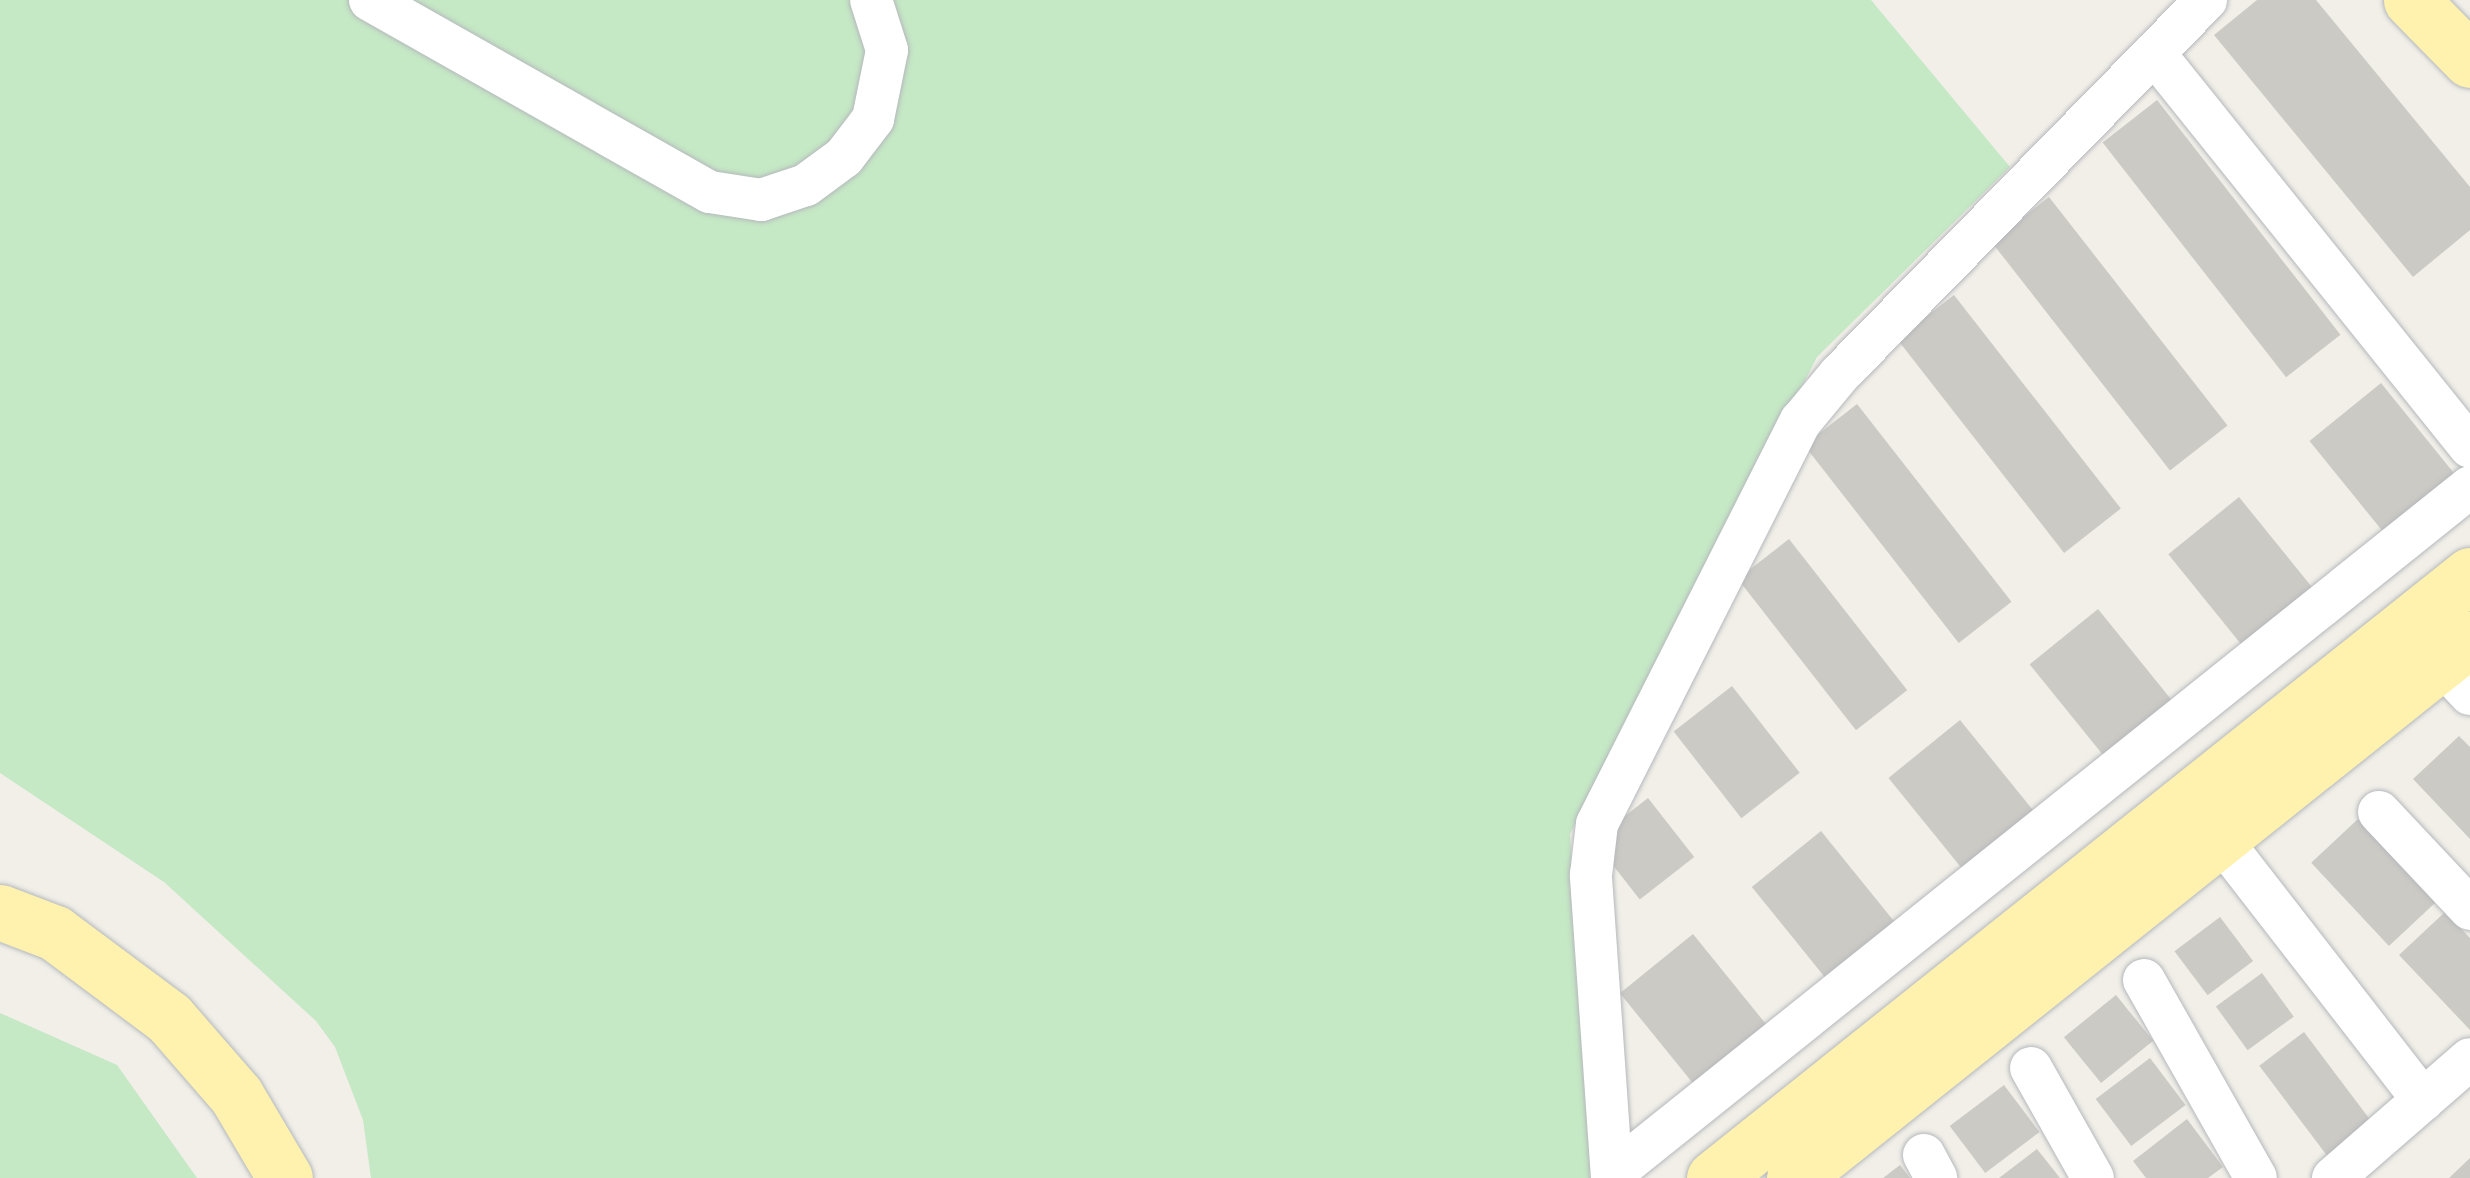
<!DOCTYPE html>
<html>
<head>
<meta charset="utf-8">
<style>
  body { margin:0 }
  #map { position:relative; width:2470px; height:1178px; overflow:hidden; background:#f1efe8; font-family:Commissioner,sans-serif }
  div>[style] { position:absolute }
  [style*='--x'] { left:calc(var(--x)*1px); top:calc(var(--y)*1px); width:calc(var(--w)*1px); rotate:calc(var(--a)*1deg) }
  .green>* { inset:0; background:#c5e8c5 }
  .building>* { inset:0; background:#cccac5; transform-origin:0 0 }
  .roads { filter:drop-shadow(0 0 2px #b5b8bc) drop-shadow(0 0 2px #b5b8bc) }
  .minor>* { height:42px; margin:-21px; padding:0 21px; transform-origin:21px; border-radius:21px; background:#fff }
  .major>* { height:55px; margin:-27.5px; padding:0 27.5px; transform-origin:27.5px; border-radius:27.5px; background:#fff2af }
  span { translate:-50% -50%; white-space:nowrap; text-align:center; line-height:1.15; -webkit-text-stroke:9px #fff; paint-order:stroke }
</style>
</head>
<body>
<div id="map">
  <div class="green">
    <i style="clip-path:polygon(0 0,1871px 0,2010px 167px,1817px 357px,1570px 834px,1593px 1178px,371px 1178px,363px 1120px,335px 1047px,316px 1021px,164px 882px,0 773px)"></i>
    <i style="clip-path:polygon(0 1013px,117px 1065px,197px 1178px,0 1178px)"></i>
  </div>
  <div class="building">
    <i style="clip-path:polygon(2257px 0,2316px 0,2470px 187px,2470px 230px,2413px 277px,2214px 35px)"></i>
    <i style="left:2157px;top:100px;width:298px;height:69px;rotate:52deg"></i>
    <i style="left:2049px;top:197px;width:290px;height:73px;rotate:52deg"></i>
    <i style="left:1954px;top:295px;width:271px;height:72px;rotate:52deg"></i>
    <i style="left:2381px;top:383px;width:117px;height:92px;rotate:51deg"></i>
    <i style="left:1857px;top:404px;width:251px;height:67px;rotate:52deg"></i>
    <i style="left:2239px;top:497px;width:117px;height:91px;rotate:51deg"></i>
    <i style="left:1789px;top:539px;width:192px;height:65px;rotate:52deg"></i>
    <i style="left:2098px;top:609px;width:117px;height:88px;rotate:51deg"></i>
    <i style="left:1732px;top:686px;width:110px;height:74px;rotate:52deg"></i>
    <i style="left:1960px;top:720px;width:117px;height:92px;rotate:51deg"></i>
    <i style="clip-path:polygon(2459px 736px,2470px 747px,2470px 839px,2413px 779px)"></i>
    <i style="left:1648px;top:798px;width:75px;height:69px;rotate:52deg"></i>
    <i style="left:2358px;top:819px;width:114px;height:64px;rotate:47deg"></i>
    <i style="left:1821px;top:831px;width:117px;height:89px;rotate:51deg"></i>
    <i style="clip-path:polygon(2445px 912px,2470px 938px,2470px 1030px,2399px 955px)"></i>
    <i style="left:2220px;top:917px;width:55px;height:57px;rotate:53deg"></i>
    <i style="left:1693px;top:934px;width:117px;height:94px;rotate:51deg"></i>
    <i style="left:2262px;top:973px;width:54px;height:57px;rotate:54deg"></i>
    <i style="left:2116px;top:995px;width:59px;height:67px;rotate:51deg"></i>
    <i style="left:2304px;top:1032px;width:113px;height:56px;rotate:53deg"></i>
    <i style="left:2150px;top:1058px;width:59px;height:68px;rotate:53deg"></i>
    <i style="left:2004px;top:1085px;width:59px;height:68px;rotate:53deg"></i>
    <i style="clip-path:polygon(2187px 1119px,2223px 1167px,2208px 1178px,2146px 1178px,2133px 1161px)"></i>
    <i style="clip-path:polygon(2037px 1149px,2060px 1178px,1999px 1178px)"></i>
    <i style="clip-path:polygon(2470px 1158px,2470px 1178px,2449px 1178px)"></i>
    <i style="clip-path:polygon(1900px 1165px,1910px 1178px,1883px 1178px)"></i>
  </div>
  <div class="roads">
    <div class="minor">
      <i style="--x:370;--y:0;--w:390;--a:29.5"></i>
      <i style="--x:710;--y:192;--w:52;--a:8.9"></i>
      <i style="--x:761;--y:200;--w:47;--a:-18.4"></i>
      <i style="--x:806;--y:185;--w:47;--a:-36.4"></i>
      <i style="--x:844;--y:157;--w:48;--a:-52.7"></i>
      <i style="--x:873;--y:119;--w:70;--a:-78.5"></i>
      <i style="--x:887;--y:50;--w:52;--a:-107.7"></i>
      <i style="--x:2154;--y:53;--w:505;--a:51.27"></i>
      <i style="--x:2440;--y:662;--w:44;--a:46.8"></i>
      <i style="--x:2379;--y:812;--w:133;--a:46.8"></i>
      <i style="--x:2219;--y:837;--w:333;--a:52.2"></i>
      <i style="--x:2144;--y:980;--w:227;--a:60.5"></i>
      <i style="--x:2031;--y:1068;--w:126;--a:60.6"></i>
      <i style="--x:1924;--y:1155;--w:26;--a:62"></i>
      <i style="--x:1612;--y:1174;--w:1099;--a:-38.68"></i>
      <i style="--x:1612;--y:1178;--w:304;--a:-94"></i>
      <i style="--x:1591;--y:875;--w:51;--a:-83.3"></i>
      <i style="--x:1597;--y:824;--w:452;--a:-63.2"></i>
      <i style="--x:1801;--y:421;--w:60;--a:-50.4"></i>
      <i style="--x:1839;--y:375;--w:525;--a:-45.62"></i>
      <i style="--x:2333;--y:1178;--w:181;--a:-41"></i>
    </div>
    <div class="major">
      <i style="--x:2411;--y:0;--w:84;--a:45.5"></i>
      <i style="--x:0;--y:912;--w:59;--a:20.9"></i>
      <i style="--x:55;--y:933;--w:142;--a:36.7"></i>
      <i style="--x:169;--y:1018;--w:102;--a:49"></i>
      <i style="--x:236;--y:1095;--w:96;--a:59.4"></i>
      <i style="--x:1714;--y:1178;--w:967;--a:-38.58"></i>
      <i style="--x:1794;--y:1178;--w:865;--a:-38.57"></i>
    </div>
  </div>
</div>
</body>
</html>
